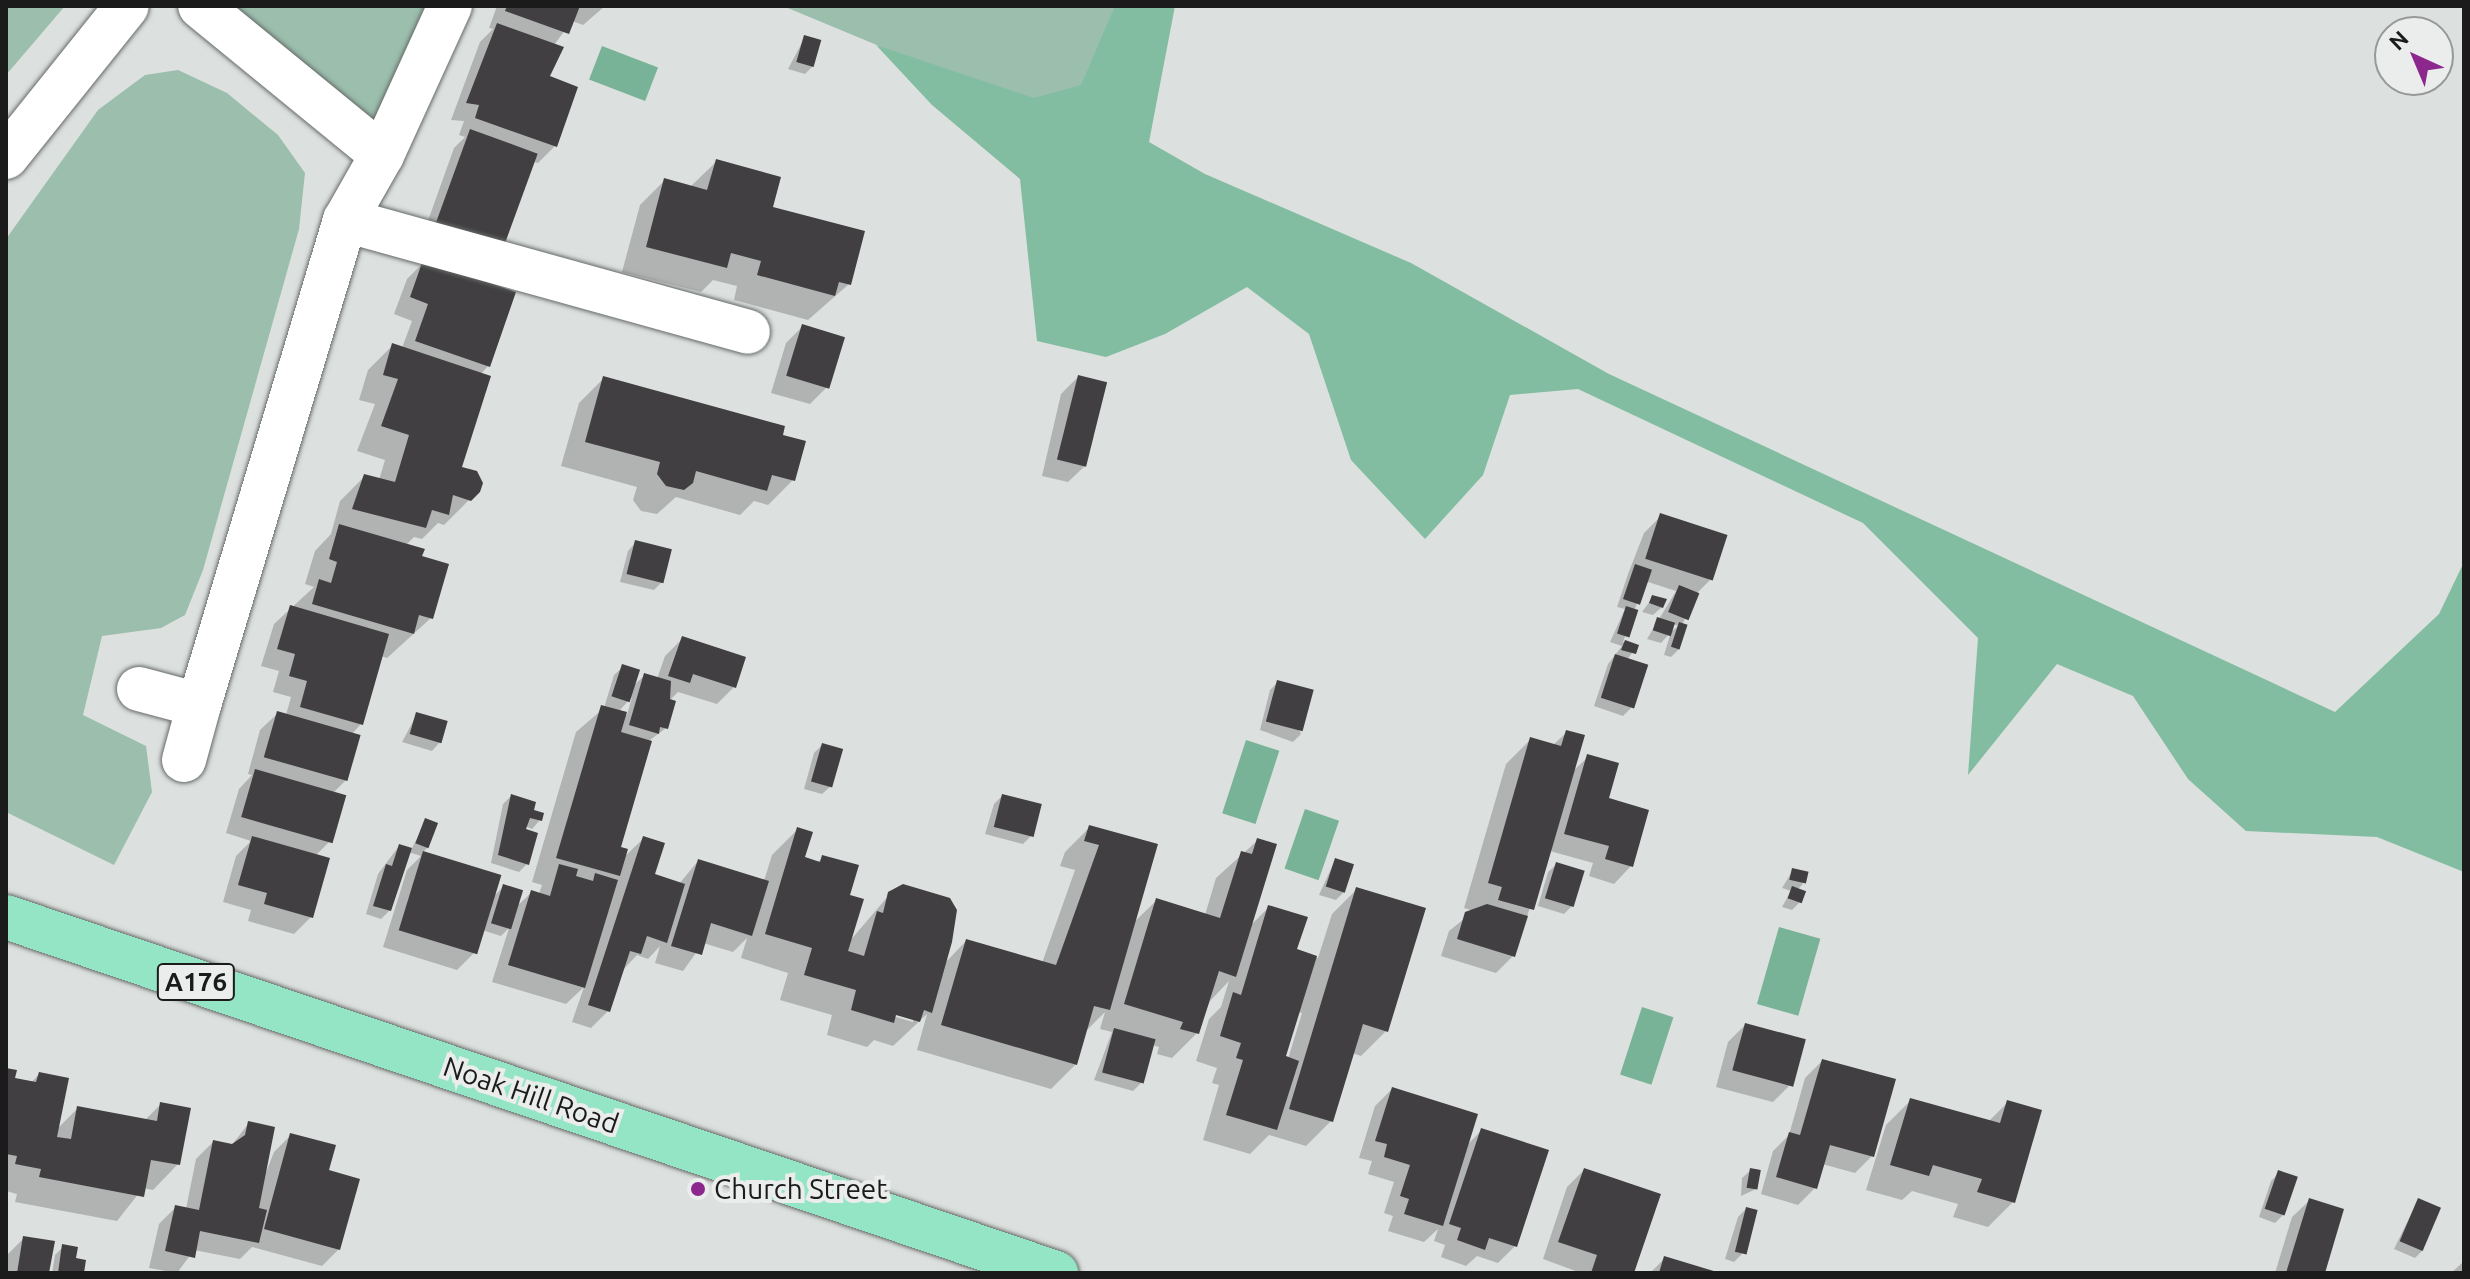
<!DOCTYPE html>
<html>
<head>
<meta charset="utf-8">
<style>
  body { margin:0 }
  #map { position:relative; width:2470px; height:1279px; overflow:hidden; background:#dce0de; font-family:Ubuntu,sans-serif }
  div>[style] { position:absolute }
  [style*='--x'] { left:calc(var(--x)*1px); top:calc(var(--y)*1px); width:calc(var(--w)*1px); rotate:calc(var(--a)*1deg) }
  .green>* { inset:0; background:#9bbead }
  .forest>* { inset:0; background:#82bda1 }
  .water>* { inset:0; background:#78b297; transform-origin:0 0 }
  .shadow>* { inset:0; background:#0003 }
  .building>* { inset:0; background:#413f41; transform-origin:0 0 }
  .roads { filter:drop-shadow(0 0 2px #666a68) drop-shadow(0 0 2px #666a68) }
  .minor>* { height:44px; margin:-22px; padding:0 22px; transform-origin:22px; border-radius:22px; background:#fff }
  .major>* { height:44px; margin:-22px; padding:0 22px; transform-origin:22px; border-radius:22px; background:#94e5c5 }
  .dots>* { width:22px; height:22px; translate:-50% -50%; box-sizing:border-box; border:4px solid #eaedeb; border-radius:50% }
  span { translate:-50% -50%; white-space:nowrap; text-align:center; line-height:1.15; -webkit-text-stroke:8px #eaedeb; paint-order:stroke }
  .shield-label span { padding:2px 6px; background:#eaedeb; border:2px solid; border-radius:6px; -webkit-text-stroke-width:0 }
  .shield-label { font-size:26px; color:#1a1b1a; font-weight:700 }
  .street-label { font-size:28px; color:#1a1b1a }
  .poi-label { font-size:28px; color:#1a1b1a }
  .left { translate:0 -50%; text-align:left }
  .frame { position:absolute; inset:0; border:8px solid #1a1b1a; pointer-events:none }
  .north { position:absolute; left:2374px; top:16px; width:80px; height:80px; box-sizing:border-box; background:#eaedeb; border:2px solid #979997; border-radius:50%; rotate:316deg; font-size:22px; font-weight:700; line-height:32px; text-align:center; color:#1a1b1a }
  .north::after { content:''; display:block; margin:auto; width:28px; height:36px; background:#8c278e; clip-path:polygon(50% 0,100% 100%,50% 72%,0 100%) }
</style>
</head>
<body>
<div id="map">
  <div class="green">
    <i style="clip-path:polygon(6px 6px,65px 6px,6px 75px)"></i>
    <i style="clip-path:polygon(200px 6px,450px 6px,382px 155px)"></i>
    <i style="clip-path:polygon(783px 6px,1156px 6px,1103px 139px)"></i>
    <i style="clip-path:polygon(178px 70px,227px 93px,278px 135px,305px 173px,299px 229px,203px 570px,185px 615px,161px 628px,102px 636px,83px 715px,146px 746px,152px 792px,114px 865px,6px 812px,6px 239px,98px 110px,145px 75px)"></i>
  </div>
  <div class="forest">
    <i style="clip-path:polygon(1115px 6px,1175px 6px,1149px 142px,1205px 174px,1411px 263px,1609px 374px,2335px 712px,2439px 614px,2464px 562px,2464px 872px,2377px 837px,2246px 831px,2188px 779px,2133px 696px,2057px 664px,1968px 775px,1978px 638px,1863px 523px,1578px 389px,1510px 395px,1483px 475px,1425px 539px,1351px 460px,1309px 334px,1247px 287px,1165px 334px,1106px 357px,1037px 341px,1020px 179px,932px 105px,876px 45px,1034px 98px,1081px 85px)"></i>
  </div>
  <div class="water">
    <i style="left:602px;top:46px;width:60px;height:36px;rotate:21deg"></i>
    <i style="left:1246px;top:740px;width:35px;height:77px;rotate:18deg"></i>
    <i style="left:1305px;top:809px;width:36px;height:63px;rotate:19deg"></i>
    <i style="left:1779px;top:927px;width:43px;height:80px;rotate:16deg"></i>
    <i style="left:1642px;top:1007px;width:33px;height:71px;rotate:18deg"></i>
  </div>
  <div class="shadow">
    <i style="clip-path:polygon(497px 6px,605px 6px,583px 25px,572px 21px,554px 45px,548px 77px,576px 88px,555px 146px,538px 163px,533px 162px,481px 277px,488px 366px,480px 375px,459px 468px,478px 491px,444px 525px,438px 523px,422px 539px,414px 537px,406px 545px,420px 557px,431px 618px,387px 658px,381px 656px,361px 724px,352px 734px,346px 780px,332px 794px,330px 841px,315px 856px,311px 917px,294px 934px,248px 921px,251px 910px,223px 902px,236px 856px,251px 841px,226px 833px,239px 789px,252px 775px,248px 774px,260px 730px,278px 713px,286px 715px,291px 697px,273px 692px,279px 671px,261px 666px,274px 624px,314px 587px,305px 584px,315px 551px,331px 534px,340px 501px,365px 476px,379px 480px,385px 460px,357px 451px,375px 404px,359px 400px,368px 370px,393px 345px,402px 348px,412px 321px,394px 314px,407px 279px,426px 260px,415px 257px,454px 148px,465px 137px,459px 135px,464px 121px,451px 120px,480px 42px,493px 29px,489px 28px)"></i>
    <i style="clip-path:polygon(805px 37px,813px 66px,805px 74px,788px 69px)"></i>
    <i style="clip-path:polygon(716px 162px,849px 284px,808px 320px,734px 300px,737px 286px,713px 280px,701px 292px,622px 272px,640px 205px,665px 180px,690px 187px)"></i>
    <i style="clip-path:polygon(803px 326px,827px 387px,810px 404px,771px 393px,786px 343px)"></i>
    <i style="clip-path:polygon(1078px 377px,1086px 465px,1068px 482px,1042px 476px,1061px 394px)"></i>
    <i style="clip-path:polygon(604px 378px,781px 436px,793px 480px,768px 505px,754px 501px,740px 515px,676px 497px,657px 514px,641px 511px,633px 500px,637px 487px,561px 466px,579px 403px)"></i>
    <i style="clip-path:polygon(evenodd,1661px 516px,1711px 579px,1697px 593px,1682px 625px,1679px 649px,1671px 657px,1664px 655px,1671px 632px,1661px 643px,1647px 639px,1676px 591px,1645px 581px,1623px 642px,1637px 646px,1627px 660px,1631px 708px,1623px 716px,1594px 706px,1608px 664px,1622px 646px,1610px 642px,1625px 609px,1617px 607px,1628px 574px,1644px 533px,1661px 516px,1672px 623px,1678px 626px,1669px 634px,1672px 623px)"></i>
    <i style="clip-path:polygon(636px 542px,662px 582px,654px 590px,620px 582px,628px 551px)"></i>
    <i style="clip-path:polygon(1653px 597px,1662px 607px,1653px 615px,1642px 612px)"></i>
    <i style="clip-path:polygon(evenodd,682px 639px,743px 659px,734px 687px,717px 704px,678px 692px,669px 701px,666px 728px,650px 740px,618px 849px,623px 858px,644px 838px,653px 876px,679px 884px,698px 861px,764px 881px,772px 855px,797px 830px,803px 858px,817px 863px,823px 857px,847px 896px,848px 943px,890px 894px,944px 964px,966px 941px,1042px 963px,1075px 870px,1060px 866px,1065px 852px,1090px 827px,1155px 846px,1132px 924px,1157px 900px,1205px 915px,1216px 878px,1258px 840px,1250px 926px,1269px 907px,1295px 951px,1318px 958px,1332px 914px,1357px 889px,1386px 1031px,1361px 1056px,1352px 1053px,1331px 1121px,1306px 1146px,1269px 1135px,1250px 1154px,1203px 1140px,1219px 1085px,1212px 1083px,1217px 1068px,1196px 1061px,1209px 1019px,1221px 1007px,1229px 981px,1210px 1001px,1197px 1033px,1172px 1058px,1157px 1054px,1159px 1047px,1152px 1045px,1141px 1083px,1133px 1091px,1094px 1080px,1112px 1032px,1100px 1029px,1105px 1012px,1084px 1033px,1076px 1064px,1051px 1089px,917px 1050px,927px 1014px,893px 1046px,874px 1040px,867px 1047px,827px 1035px,832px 1015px,780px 1000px,788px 973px,741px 958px,747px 938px,733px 952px,703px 943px,683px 971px,655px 963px,660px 946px,648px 959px,637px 955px,621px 972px,608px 1011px,591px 1028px,572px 1022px,584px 987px,566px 1004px,492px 982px,509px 928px,501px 936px,482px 930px,474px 953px,457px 970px,383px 947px,407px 870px,421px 856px,408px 852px,390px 910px,381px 919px,366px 914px,378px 874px,399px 846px,411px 850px,426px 821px,427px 848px,422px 853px,498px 877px,491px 899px,504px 886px,515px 908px,532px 892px,539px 894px,542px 885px,532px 882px,576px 732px,604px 708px,614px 675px,623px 667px,633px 686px,645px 675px,657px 679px,665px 656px,682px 639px,632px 697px,627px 715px,618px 712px,632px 697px,682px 639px,887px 1010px,913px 1018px,913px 1022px,886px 1014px,887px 1010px,682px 639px,1298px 1012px,1302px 1013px,1288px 1059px,1284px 1058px,1298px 1012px)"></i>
    <i style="clip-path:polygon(1278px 682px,1301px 734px,1293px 742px,1260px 730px,1270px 690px)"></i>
    <i style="clip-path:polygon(417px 714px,440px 742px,432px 751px,402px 742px)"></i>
    <i style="clip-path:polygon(1567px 732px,1572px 772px,1588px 757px,1607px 800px,1647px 811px,1631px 866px,1614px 884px,1589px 876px,1593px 863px,1550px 851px,1513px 956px,1496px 973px,1441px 956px,1449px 931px,1474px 911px,1464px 908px,1506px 764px,1531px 739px,1553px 745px)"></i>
    <i style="clip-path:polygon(822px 745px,831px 786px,822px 794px,804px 789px,814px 753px)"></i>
    <i style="clip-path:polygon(511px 796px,540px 820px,532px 829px,525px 826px,527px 864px,519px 872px,491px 863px,503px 804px)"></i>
    <i style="clip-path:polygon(1002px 796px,1031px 836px,1023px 844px,985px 834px,994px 804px)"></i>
    <i style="clip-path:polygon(1335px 860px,1344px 892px,1336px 900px,1319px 895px)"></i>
    <i style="clip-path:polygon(1557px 864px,1572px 906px,1564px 914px,1538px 906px,1548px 872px)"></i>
    <i style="clip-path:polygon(1793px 870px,1803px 884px,1797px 890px,1800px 902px,1792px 910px,1782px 907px,1791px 891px,1782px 888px)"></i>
    <i style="clip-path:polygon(1745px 1025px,1790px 1085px,1773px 1102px,1716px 1087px,1728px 1042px)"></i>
    <i style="clip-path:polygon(1822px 1061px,1872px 1156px,1855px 1173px,1822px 1164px,1815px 1188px,1798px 1205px,1761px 1194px,1773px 1151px,1789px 1135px,1805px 1078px)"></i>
    <i style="clip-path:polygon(6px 1070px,13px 1079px,31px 1083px,39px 1074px,57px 1129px,78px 1108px,145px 1120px,161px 1104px,178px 1164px,153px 1190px,143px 1188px,117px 1221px,15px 1202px,17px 1194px,6px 1191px)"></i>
    <i style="clip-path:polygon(1392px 1089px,1466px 1146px,1482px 1130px,1515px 1246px,1498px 1263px,1477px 1256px,1466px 1266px,1441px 1257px,1445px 1245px,1434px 1241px,1438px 1229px,1424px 1242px,1388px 1231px,1393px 1216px,1384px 1213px,1394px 1182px,1368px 1174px,1372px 1161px,1359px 1158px,1375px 1106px)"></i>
    <i style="clip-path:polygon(1911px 1100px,1988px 1122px,2008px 1102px,2013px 1202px,1988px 1227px,1953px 1217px,1958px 1204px,1912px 1191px,1902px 1200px,1866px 1190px,1886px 1125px)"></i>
    <i style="clip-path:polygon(249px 1123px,261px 1185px,274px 1152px,291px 1135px,327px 1172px,339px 1249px,322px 1266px,252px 1247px,240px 1259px,194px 1250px,177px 1273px,149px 1268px,159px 1224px,176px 1207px,186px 1209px,196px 1159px,213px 1142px,231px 1146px)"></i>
    <i style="clip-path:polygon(1584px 1170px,1632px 1273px,1581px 1273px,1543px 1259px,1567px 1187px)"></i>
    <i style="clip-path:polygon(1751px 1170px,1756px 1189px,1741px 1196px,1742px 1178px)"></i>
    <i style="clip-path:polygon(2279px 1173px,2283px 1215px,2275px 1223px,2259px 1217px,2271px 1181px)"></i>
    <i style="clip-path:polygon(2310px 1200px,2322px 1273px,2275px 1273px,2292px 1217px)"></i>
    <i style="clip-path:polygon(2418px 1200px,2423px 1250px,2415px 1258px,2394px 1249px)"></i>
    <i style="clip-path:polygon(1746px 1209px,1742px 1254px,1734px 1262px,1725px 1259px,1738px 1217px)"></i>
    <i style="clip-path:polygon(24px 1238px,47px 1273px,6px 1273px,7px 1255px)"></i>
    <i style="clip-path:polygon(63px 1247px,73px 1260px,82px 1273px,52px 1273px,55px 1255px)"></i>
    <i style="clip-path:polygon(1665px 1258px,1712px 1273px,1650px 1273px)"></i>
    <i style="clip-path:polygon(2462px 1263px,2464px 1273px,2451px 1273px)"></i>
  </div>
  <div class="building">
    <i style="clip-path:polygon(507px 6px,580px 6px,569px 34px,505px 11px)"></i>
    <i style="clip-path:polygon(497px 23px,564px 47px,550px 76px,578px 87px,557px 147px,475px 118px,479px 105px,466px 103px)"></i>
    <i style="left:804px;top:35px;width:18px;height:28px;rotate:16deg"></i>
    <i style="left:470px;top:129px;width:72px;height:118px;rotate:20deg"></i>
    <i style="clip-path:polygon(716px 159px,781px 177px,773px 207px,865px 231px,851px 285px,839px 282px,835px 296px,757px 275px,761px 261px,731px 253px,727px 268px,646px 247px,664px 178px,707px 190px)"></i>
    <i style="clip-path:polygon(423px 260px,516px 292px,490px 367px,415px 341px,428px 304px,410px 297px)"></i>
    <i style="left:802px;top:324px;width:45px;height:54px;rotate:17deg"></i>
    <i style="clip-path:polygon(392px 343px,491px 376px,462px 467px,477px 471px,483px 483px,480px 492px,471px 501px,453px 495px,449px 515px,432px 510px,426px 528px,352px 509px,364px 474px,395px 482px,409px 435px,381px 426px,398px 379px,383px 375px)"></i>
    <i style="left:1078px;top:375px;width:30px;height:87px;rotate:14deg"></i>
    <i style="clip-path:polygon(603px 376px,785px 426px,783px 435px,806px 441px,795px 481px,772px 475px,767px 491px,696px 471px,693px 483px,684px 490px,666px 486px,657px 474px,660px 462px,585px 442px)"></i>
    <i style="left:1660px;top:513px;width:71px;height:48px;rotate:18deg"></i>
    <i style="clip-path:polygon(339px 524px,425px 549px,422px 556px,449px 564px,433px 619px,419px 615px,414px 634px,312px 604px,319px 579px,331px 583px,337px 562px,329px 559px)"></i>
    <i style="left:635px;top:540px;width:38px;height:35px;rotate:14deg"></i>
    <i style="left:1635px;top:564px;width:18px;height:37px;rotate:19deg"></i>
    <i style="left:1679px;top:585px;width:22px;height:29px;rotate:22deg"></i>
    <i style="clip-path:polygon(1652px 595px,1667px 599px,1663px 608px,1649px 603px)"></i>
    <i style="clip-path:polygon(290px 605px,389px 634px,363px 725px,300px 707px,307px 681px,289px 676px,295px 654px,277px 649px)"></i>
    <i style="left:1626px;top:606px;width:13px;height:29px;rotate:18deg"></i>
    <i style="left:1657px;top:617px;width:19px;height:14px;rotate:18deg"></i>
    <i style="left:1679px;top:622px;width:9px;height:26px;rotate:18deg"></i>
    <i style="clip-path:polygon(682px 636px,746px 657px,736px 688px,693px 674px,690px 683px,668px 676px)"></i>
    <i style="clip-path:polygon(1625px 640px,1639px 645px,1636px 654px,1621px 650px)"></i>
    <i style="left:1615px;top:654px;width:35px;height:46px;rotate:18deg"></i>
    <i style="left:622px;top:664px;width:19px;height:34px;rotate:18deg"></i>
    <i style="clip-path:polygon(644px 673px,671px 681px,670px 699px,676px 701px,668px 729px,660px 727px,659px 734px,629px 725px)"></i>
    <i style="left:1277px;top:680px;width:38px;height:43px;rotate:15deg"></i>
    <i style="clip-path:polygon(601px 705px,627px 712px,621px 732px,652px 741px,621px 847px,628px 849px,620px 876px,556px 858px)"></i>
    <i style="left:277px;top:711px;width:87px;height:48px;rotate:16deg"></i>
    <i style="left:416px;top:712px;width:33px;height:23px;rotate:16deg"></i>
    <i style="clip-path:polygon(1566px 730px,1585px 735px,1534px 910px,1498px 900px,1502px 887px,1488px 883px,1530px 737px,1561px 746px)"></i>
    <i style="left:822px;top:743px;width:22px;height:40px;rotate:16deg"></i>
    <i style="clip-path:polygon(1587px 754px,1619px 763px,1609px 798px,1649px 810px,1633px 867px,1605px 859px,1609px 846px,1564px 834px)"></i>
    <i style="left:255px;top:769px;width:95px;height:50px;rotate:16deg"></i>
    <i style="clip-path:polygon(511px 794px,536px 802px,534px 810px,544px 813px,542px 821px,530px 818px,526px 829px,538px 833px,529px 865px,498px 855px)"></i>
    <i style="left:1002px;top:794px;width:41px;height:34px;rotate:14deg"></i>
    <i style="left:425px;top:818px;width:14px;height:27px;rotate:21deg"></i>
    <i style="clip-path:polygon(1089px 825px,1158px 844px,1110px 1010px,1094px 1006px,1077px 1065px,941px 1025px,966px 939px,1056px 965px,1099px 845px,1084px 841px)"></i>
    <i style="clip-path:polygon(797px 827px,813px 832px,805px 857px,820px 862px,822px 855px,859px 865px,850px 895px,864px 899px,848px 951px,864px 956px,877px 911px,883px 913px,888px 892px,903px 884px,950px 898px,957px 910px,952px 942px,932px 1013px,924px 1010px,920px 1022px,896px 1015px,894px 1023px,851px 1010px,856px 990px,804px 975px,812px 948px,765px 934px)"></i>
    <i style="clip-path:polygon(252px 836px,330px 858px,313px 918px,264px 904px,267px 893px,238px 885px)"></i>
    <i style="clip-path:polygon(643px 836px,665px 843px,655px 874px,685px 884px,667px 943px,647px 936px,641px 954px,630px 951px,610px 1012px,588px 1005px)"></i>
    <i style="clip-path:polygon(1257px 838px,1277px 844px,1236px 977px,1219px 971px,1199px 1034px,1180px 1029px,1183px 1022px,1124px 1004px,1156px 898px,1220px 918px,1241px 851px,1252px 854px)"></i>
    <i style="clip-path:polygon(399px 844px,412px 848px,391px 911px,373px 906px,386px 864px,392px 866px)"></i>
    <i style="left:423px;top:851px;width:82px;height:83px;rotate:17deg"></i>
    <i style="left:1335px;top:858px;width:20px;height:30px;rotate:18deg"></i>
    <i style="clip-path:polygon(698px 859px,769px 881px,752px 936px,711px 923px,702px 955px,671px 946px)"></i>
    <i style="left:1556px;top:862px;width:30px;height:38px;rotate:17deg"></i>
    <i style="clip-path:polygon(559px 864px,578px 869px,576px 876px,593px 881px,595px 873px,618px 880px,585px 988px,508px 965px,531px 890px,550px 896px)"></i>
    <i style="left:1792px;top:868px;width:17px;height:12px;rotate:13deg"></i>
    <i style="left:503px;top:884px;width:21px;height:41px;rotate:17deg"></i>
    <i style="left:1792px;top:886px;width:15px;height:13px;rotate:20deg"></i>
    <i style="clip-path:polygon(1356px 887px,1426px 908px,1388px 1032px,1363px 1024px,1333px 1122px,1289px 1109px)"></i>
    <i style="clip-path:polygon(1487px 904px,1528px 916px,1515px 957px,1457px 939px,1465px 912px)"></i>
    <i style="clip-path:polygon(1268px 905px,1308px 917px,1297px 949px,1317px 956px,1286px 1056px,1299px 1061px,1277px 1130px,1226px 1115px,1243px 1060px,1236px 1058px,1241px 1043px,1220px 1036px,1233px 992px,1241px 995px)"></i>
    <i style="left:1745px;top:1023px;width:63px;height:49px;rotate:15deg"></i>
    <i style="left:1114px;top:1028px;width:43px;height:46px;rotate:15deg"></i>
    <i style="clip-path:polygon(1822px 1059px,1896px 1079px,1874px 1157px,1830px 1145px,1817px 1189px,1776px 1177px,1789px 1132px,1800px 1135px)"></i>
    <i style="clip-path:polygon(6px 1068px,17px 1070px,15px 1078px,36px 1082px,39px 1072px,69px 1078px,57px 1137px,71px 1139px,77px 1106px,157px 1121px,160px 1102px,191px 1108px,180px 1165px,151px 1160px,144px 1197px,39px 1177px,41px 1169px,15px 1164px,17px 1156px,6px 1154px)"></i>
    <i style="clip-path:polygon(1392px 1087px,1478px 1114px,1443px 1226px,1404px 1214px,1409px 1199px,1400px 1196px,1410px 1165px,1384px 1157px,1387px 1144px,1375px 1141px)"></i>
    <i style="clip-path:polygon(1910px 1098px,2000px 1123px,2007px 1100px,2042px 1110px,2015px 1203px,1977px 1192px,1982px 1179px,1933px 1165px,1929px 1176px,1890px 1165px)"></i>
    <i style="clip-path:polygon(248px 1121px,275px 1127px,259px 1208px,267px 1210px,259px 1243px,200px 1231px,195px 1258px,165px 1251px,175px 1205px,199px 1210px,213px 1140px,232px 1144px,245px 1135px)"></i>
    <i style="clip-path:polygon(1481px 1128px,1549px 1150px,1517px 1247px,1489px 1238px,1485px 1250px,1457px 1240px,1461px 1228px,1449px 1224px)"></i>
    <i style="clip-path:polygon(290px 1133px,336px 1145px,329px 1170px,360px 1179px,340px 1250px,264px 1229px)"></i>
    <i style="clip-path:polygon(1584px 1168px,1661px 1194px,1634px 1273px,1591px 1273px,1597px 1255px,1558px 1242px)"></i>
    <i style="left:1750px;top:1168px;width:11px;height:20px;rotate:10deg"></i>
    <i style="left:2278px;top:1170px;width:21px;height:41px;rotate:19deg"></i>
    <i style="clip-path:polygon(2309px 1198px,2344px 1209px,2325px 1273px,2286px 1273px)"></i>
    <i style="left:2418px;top:1198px;width:25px;height:47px;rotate:23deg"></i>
    <i style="left:1746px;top:1207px;width:12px;height:46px;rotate:14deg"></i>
    <i style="clip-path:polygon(23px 1236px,55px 1241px,49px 1273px,17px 1273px)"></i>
    <i style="clip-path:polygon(62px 1244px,78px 1247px,76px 1258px,86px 1260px,84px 1273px,58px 1273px)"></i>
    <i style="clip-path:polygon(1664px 1256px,1717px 1272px,1717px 1273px,1659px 1273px)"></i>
  </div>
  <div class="roads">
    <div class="minor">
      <i style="--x:382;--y:155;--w:164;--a:-65.5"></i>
      <i style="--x:6;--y:157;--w:193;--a:-51.3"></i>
      <i style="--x:345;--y:220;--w:418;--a:15.5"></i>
      <i style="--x:139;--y:689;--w:62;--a:14.9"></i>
      <i style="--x:199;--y:705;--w:57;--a:105.3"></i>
      <i style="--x:199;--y:705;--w:506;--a:-73.25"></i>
      <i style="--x:345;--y:220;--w:75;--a:-60.4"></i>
      <i style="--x:382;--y:155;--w:235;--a:-140.7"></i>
    </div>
    <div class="major">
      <i style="--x:6;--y:917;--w:1109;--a:18.73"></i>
    </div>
  </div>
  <div class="dots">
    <i style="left:698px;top:1189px;background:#8c278e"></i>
  </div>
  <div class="shield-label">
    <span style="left:196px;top:982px">A176</span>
  </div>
  <div class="street-label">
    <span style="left:531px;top:1095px;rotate:19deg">Noak Hill Road</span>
  </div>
  <div class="poi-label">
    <span class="left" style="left:714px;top:1189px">Church Street</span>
  </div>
  <div class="frame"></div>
  <div class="north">N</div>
</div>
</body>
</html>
